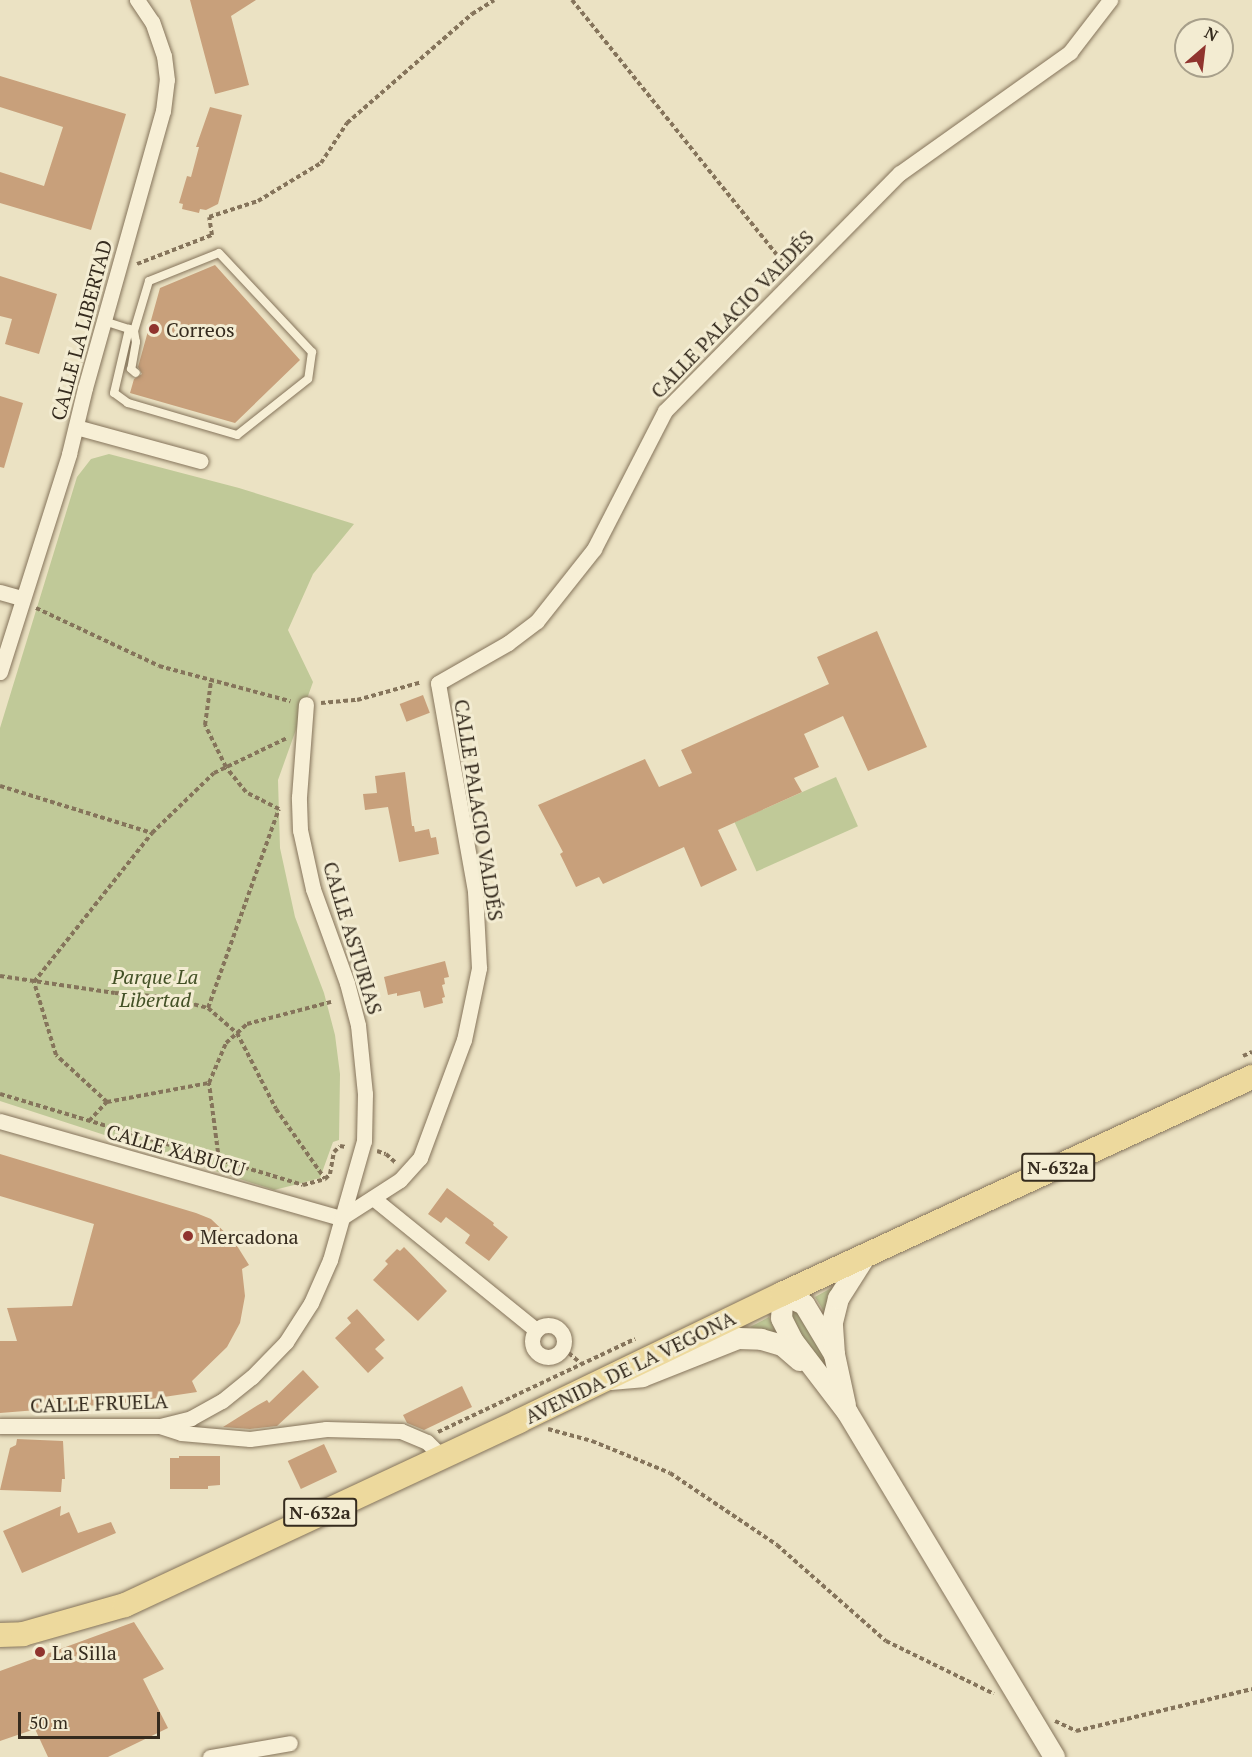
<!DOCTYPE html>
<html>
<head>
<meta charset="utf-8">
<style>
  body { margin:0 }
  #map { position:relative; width:1252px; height:1757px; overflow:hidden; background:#ebe2c3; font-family:"PT Serif",serif }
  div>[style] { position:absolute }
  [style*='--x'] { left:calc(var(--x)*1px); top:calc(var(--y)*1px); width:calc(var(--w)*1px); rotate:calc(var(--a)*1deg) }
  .green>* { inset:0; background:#c0c998; transform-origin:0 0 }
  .building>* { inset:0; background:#c8a07b; transform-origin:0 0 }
  .path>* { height:4px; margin-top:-2px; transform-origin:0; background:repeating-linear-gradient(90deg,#85745b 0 4.5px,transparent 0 7.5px) }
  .roads { filter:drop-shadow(0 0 2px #85745b) drop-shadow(0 0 2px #85745b) }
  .lane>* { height:8px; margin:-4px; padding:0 4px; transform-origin:4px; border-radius:4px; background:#f7efd6 }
  .street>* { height:15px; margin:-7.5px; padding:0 7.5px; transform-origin:7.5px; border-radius:7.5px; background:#f7efd6 }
  .street>.ring { margin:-7.5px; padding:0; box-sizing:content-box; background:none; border:15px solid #f7efd6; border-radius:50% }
  .secondary>* { height:21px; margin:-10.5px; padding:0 10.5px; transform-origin:10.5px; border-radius:10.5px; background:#f7efd6 }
  .primary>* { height:24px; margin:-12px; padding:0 12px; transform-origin:12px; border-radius:12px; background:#edd99d }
  .dots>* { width:16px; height:16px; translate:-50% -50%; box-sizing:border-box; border:3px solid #f3ecd2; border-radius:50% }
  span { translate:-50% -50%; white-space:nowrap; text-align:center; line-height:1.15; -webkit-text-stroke:6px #f3ecd2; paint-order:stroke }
  .shield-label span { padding:2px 4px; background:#f3ecd2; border:2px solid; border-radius:4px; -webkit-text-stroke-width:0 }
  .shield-label { font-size:18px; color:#352b1e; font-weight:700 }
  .street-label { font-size:20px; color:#352b1e }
  .poi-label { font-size:20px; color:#352b1e }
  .left { translate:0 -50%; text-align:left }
  .park-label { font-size:20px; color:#435126; font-style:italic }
  .north { position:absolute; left:1174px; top:18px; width:60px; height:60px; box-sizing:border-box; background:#f3ecd2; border:2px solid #a79f8a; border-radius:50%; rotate:28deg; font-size:16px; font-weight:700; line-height:24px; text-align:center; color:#352b1e }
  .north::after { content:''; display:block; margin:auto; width:21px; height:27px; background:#90342e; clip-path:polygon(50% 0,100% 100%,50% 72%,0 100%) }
  .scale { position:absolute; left:18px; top:1712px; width:142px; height:27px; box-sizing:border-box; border:3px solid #352b1e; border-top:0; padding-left:8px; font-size:18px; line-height:21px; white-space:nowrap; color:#352b1e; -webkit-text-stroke:4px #f3ecd2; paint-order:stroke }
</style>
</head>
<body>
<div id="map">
  <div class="green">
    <i style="clip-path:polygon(109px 454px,239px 488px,354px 524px,313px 574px,288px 630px,313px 682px,278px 780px,280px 848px,295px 917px,324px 993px,335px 1035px,340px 1074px,339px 1140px,333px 1142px,320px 1178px,302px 1183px,274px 1190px,0 1101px,0 728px,77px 477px,91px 459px)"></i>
    <i style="left:836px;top:777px;width:54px;height:111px;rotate:66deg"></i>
    <i style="clip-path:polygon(833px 1287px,827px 1316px,815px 1297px)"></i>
    <i style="clip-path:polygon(793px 1306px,829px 1366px,828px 1374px,791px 1322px,790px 1315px)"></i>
    <i style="clip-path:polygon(769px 1317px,777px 1334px,750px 1327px)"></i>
  </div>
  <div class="building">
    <i style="clip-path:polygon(190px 0,256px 0,231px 16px,249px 85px,215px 94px)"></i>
    <i style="clip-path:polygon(0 76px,126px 114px,91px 230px,0 203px,0 172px,44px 186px,63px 127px,0 107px)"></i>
    <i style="clip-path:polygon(210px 107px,242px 115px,218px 204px,206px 210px,200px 209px,199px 213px,182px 209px,183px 204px,179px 203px,187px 176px,191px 177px,199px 147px,196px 147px)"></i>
    <i style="clip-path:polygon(215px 265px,300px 360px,235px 423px,130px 393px,134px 379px,142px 374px,138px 367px,160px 288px)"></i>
    <i style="clip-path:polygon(0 276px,57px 294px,39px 354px,5px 344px,12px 319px,0 316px)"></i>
    <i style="clip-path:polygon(0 396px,23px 403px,4px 468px,0 467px)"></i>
    <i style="clip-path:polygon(877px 631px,927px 747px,868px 771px,843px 716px,804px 734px,819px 767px,794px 778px,802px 792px,718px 830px,737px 870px,701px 887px,684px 847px,603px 884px,599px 877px,576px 887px,560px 854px,563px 852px,538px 805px,645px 759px,659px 787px,692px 773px,681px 750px,829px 684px,817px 657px)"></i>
    <i style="left:423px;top:695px;width:19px;height:25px;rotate:69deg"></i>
    <i style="clip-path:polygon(405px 772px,412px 826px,414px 826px,415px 832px,429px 829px,431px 838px,436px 837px,439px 854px,399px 862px,388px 807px,365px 810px,363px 794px,377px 793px,375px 776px)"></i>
    <i style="clip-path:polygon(445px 961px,449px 977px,444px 978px,445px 984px,442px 985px,445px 997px,442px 998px,443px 1003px,424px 1008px,420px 991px,397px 996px,397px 993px,388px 995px,384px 977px)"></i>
    <i style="clip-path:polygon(0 1154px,196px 1213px,211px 1219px,234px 1241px,249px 1265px,242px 1269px,245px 1296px,240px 1323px,227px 1347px,192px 1381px,197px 1392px,124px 1403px,0 1413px,0 1341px,17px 1341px,7px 1308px,72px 1306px,94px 1224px,0 1196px)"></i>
    <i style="clip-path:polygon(447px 1188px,494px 1223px,493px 1225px,508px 1237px,489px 1261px,465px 1243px,470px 1235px,446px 1217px,441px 1223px,428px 1214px)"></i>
    <i style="clip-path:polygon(404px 1247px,447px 1291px,418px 1321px,373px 1280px,388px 1264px,385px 1261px,397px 1249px,400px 1251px)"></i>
    <i style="clip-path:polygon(357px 1309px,385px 1340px,375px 1349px,384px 1358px,368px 1373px,335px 1338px,351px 1323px,347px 1318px)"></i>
    <i style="clip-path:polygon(303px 1370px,319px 1387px,277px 1426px,250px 1429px,223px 1427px,258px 1405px,267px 1400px,269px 1403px)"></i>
    <i style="clip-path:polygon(462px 1386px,472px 1407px,424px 1430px,407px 1423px,403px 1415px)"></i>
    <i style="clip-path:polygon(17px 1439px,63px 1441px,65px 1479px,62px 1479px,61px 1492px,0 1490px,10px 1448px,16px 1445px)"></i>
    <i style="left:324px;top:1444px;width:31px;height:40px;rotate:65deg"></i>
    <i style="clip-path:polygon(179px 1456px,220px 1456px,220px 1485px,208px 1486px,208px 1489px,170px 1489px,170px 1458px,179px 1458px)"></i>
    <i style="clip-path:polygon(61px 1506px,60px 1516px,69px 1512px,78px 1533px,111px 1522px,116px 1533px,22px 1573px,3px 1531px)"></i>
    <i style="clip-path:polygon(134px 1622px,164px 1669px,143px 1679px,168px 1728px,108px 1757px,48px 1757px,35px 1729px,0 1741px,0 1671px)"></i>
  </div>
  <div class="path">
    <i style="--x:572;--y:0;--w:341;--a:51.2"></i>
    <i style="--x:137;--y:264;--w:80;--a:-21.1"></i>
    <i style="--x:212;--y:235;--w:18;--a:-99"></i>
    <i style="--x:209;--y:217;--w:52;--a:-18.1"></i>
    <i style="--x:258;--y:201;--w:74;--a:-31.1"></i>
    <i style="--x:321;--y:163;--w:48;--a:-57"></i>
    <i style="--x:347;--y:123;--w:166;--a:-41.1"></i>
    <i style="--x:472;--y:14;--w:26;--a:-32"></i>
    <i style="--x:36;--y:608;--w:136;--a:25.2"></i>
    <i style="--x:159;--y:666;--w:136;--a:15"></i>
    <i style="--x:321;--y:703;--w:36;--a:-5"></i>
    <i style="--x:357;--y:700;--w:67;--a:-15.5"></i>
    <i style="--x:0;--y:786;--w:159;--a:17.2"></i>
    <i style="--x:0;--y:976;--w:116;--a:8.4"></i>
    <i style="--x:115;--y:993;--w:50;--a:4.6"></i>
    <i style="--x:165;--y:997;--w:44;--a:14.3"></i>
    <i style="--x:208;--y:1008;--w:38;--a:41"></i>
    <i style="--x:237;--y:1033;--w:85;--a:62.8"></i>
    <i style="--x:276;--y:1109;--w:85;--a:55"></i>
    <i style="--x:208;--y:1008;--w:211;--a:-70.4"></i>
    <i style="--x:279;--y:809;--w:37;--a:-153"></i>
    <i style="--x:246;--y:792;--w:32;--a:-129"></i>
    <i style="--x:226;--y:767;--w:47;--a:-116.6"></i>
    <i style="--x:205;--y:725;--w:44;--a:-82.2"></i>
    <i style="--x:1243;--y:1056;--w:10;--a:-24"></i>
    <i style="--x:0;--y:1094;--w:316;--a:16.7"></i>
    <i style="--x:303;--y:1185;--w:23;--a:-15"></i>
    <i style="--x:325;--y:1179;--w:7;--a:-45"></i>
    <i style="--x:330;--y:1174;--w:22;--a:-80"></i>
    <i style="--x:334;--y:1152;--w:8;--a:-45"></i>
    <i style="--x:340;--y:1146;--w:6;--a:9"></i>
    <i style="--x:107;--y:1102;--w:69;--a:-137.3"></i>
    <i style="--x:56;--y:1055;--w:76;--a:-106.8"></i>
    <i style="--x:34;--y:982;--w:190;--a:-51.6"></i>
    <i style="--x:152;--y:833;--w:86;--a:-44.1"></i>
    <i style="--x:214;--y:773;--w:81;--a:-25.6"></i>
    <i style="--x:89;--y:1121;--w:26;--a:-47"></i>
    <i style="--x:107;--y:1102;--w:104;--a:-10.6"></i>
    <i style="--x:377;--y:1151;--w:9;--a:18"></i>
    <i style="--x:386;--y:1154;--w:13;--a:42"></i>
    <i style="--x:219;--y:1160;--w:78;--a:-97.4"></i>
    <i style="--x:209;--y:1083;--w:43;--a:-67"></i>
    <i style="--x:226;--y:1043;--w:28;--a:-42"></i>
    <i style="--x:247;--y:1024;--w:87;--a:-14.7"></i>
    <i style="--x:563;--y:1348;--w:23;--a:41"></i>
    <i style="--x:548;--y:1429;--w:46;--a:15.3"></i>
    <i style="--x:592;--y:1441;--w:84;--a:22.3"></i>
    <i style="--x:670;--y:1473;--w:129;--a:33.9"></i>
    <i style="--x:777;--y:1545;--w:145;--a:41.4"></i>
    <i style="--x:886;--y:1641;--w:120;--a:26.1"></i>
    <i style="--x:438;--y:1432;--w:218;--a:-25.3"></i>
    <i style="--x:1055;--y:1721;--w:23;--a:25"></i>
    <i style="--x:1076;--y:1731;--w:181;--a:-13.4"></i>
  </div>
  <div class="roads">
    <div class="lane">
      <i style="--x:219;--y:253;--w:136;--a:46.8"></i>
      <i style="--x:312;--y:352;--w:27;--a:98"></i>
      <i style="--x:308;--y:379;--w:90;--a:141.7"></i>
      <i style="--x:237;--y:435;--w:114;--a:-163.6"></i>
      <i style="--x:128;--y:403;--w:17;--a:-144"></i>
      <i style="--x:114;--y:393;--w:66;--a:-76.8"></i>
      <i style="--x:129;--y:329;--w:5;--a:22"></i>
      <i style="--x:134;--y:331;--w:52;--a:-73.3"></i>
      <i style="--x:149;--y:281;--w:75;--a:-21.8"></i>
      <i style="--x:104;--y:321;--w:26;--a:18"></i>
      <i style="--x:134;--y:331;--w:11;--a:80"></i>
      <i style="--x:136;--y:342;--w:27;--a:100"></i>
      <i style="--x:131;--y:369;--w:6;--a:39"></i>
    </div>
    <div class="street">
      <i style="--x:76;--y:427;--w:129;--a:15.3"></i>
      <i style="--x:0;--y:592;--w:22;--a:16"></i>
      <i style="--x:0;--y:672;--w:229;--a:-72.4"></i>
      <i style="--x:69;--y:454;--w:68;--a:-76.4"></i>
      <i style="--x:85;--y:388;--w:288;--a:-74.3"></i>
      <i style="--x:163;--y:111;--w:31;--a:-83"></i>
      <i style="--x:167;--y:80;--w:24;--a:-97"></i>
      <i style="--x:164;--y:56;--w:36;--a:-109"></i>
      <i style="--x:152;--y:22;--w:27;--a:-124"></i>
      <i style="--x:0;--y:1121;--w:355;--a:15.9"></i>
      <i style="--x:373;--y:1198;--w:210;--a:39"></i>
      <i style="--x:341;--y:1218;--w:70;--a:-32.8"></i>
      <i style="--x:400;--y:1180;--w:30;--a:-48"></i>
      <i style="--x:420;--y:1158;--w:126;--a:-69.6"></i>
      <i style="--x:464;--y:1040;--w:74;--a:-78.2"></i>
      <i style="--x:479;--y:968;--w:77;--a:-93"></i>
      <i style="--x:475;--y:891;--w:211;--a:-100.1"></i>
      <i style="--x:438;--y:683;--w:81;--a:-29.7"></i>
      <i style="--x:508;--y:643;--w:36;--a:-37"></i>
      <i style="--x:537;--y:621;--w:92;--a:-51.6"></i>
      <i style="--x:594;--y:549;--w:155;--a:-62.8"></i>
      <i style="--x:665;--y:411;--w:334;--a:-45.4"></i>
      <i style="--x:900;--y:173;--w:209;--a:-35.4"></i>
      <i style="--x:1070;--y:52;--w:66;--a:-52.4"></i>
      <i class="ring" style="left:532px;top:1325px;width:17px;height:17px"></i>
      <i style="--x:0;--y:1426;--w:160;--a:0"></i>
      <i style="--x:160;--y:1426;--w:32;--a:-14"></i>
      <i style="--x:191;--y:1418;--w:35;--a:-29"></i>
      <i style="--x:222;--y:1401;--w:38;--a:-39"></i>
      <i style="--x:252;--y:1377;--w:49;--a:-45.8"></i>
      <i style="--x:286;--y:1342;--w:46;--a:-57.3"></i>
      <i style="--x:311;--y:1303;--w:47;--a:-66.2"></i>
      <i style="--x:330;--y:1260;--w:124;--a:-74.1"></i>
      <i style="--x:364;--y:1141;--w:47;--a:-88.8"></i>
      <i style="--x:365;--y:1094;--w:69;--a:-95.8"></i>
      <i style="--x:358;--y:1025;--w:43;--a:-104.7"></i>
      <i style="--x:347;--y:983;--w:100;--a:-109.9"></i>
      <i style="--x:313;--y:889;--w:60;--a:-102.4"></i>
      <i style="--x:300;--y:830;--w:33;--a:-92"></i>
      <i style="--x:299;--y:797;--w:93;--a:-85.7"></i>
      <i style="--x:160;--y:1426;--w:22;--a:18"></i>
      <i style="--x:181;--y:1433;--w:69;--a:5"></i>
      <i style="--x:250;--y:1439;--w:77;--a:-7.5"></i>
      <i style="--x:326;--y:1429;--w:75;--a:1.5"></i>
      <i style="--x:401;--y:1431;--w:28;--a:23"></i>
      <i style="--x:427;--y:1442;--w:20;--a:45"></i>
      <i style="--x:210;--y:1757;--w:81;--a:-9.9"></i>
    </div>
    <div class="secondary">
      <i style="--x:834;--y:1354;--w:58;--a:-121"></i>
      <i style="--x:804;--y:1304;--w:24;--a:-156"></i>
      <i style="--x:782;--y:1294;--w:24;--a:92"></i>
      <i style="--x:781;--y:1318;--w:25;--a:63"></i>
      <i style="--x:792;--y:1340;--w:91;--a:52.6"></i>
      <i style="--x:847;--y:1412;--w:402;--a:59"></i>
      <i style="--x:610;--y:1379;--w:32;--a:-5"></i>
      <i style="--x:642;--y:1376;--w:103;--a:-21.6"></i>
      <i style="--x:738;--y:1338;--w:23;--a:2"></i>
      <i style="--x:761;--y:1339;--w:22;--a:16"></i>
      <i style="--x:782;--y:1345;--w:23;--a:41"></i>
      <i style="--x:845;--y:1405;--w:52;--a:-102.2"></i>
      <i style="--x:834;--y:1354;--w:32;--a:-94"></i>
      <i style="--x:832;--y:1322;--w:25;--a:-76"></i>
      <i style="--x:838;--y:1298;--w:49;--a:-57.6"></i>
    </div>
    <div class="primary">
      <i style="--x:0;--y:1635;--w:23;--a:-2"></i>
      <i style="--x:23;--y:1634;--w:106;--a:-15.9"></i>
      <i style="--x:125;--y:1605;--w:435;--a:-25"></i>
      <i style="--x:519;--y:1421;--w:292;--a:-25.8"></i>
      <i style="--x:782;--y:1294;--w:518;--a:-24.78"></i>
    </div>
  </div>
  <div class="dots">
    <i style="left:154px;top:329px;background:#90342e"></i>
    <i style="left:188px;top:1236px;background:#90342e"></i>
    <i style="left:40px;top:1652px;background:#90342e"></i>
  </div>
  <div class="shield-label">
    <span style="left:1058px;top:1167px">N-632a</span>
    <span style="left:320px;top:1512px">N-632a</span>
  </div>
  <div class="street-label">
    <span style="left:732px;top:314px;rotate:-46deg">CALLE PALACIO VALDÉS</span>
    <span style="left:81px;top:330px;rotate:-75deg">CALLE LA LIBERTAD</span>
    <span style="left:479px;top:810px;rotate:81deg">CALLE PALACIO VALDÉS</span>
    <span style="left:353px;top:938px;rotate:73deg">CALLE ASTURIAS</span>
    <span style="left:176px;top:1150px;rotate:16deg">CALLE XABUCU</span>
    <span style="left:630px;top:1367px;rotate:-26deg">AVENIDA DE LA VEGONA</span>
    <span style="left:99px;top:1403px;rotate:-2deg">CALLE FRUELA</span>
  </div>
  <div class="poi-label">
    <span class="left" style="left:166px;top:329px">Correos</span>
    <span class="left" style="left:200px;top:1236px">Mercadona</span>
    <span class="left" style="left:52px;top:1652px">La Silla</span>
  </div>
  <div class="park-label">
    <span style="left:155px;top:988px">Parque La<br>Libertad</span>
  </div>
  <div class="north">N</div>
  <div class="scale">50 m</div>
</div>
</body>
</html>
